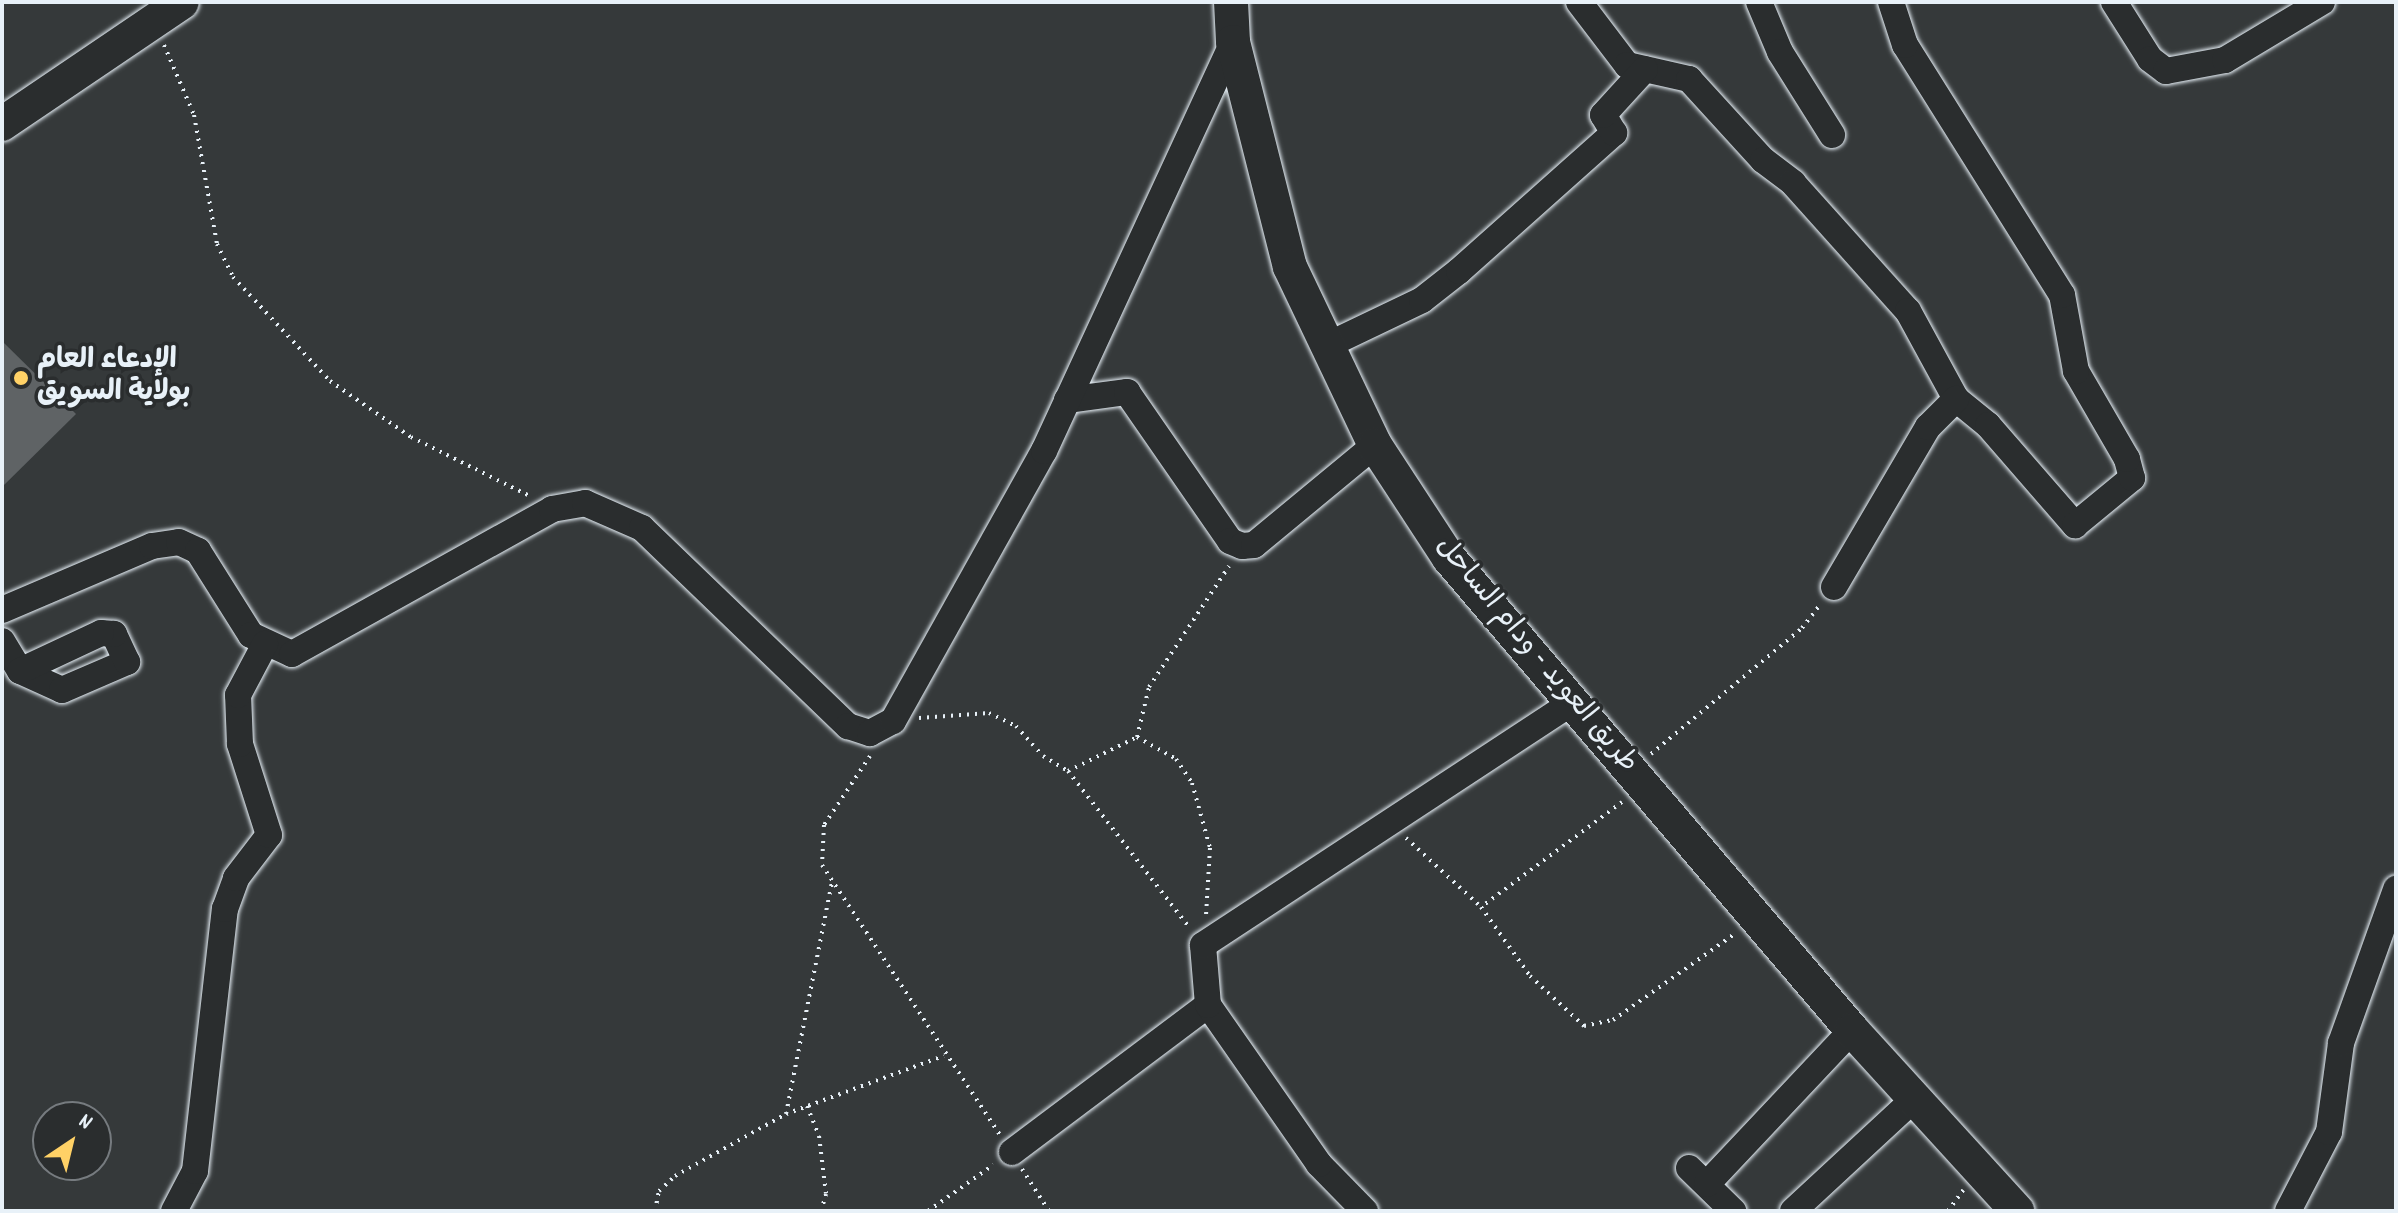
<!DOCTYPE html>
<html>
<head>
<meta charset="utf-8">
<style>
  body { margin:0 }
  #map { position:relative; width:2398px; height:1213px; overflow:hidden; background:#35393a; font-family:Dekko,"Playpen Sans Arabic",sans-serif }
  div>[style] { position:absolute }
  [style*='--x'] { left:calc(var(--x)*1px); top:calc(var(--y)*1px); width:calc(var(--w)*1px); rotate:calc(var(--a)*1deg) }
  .building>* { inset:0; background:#5f6365 }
  .path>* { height:4px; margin-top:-2px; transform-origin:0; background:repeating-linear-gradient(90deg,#e8f1f8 0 2px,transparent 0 8px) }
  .roads { filter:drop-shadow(0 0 2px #e8f1f8) drop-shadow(0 0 2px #e8f1f8) }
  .minor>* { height:26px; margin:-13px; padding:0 13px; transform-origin:13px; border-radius:13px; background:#2a2d2e }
  .major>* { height:34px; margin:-17px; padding:0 17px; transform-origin:17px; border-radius:17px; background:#2a2d2e }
  .dots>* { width:22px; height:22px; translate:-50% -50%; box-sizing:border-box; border:4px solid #2a2d2e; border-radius:50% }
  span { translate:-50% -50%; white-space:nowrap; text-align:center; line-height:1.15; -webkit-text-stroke:7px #2a2d2e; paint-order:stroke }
  .poi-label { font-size:28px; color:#e8f1f8; font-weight:700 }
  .left { translate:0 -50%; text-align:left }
  .street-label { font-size:28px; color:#e8f1f8 }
  .frame { position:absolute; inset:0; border:4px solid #e8f1f8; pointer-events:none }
  .north { position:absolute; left:32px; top:1101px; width:80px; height:80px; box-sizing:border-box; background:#2a2d2e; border:2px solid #767b7f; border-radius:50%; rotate:35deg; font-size:22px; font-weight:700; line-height:32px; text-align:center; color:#e8f1f8 }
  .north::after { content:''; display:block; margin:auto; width:28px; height:36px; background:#ffd166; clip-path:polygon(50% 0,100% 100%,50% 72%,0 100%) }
</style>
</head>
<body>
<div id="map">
  <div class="building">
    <i style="clip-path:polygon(2px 341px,76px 414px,2px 487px)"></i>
  </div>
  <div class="path">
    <i style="--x:164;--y:45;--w:76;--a:66.8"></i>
    <i style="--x:194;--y:115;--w:131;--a:79.9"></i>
    <i style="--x:217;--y:244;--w:37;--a:64"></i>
    <i style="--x:233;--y:277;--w:142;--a:47"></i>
    <i style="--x:330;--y:381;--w:98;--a:34.7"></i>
    <i style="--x:411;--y:437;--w:131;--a:26.4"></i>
    <i style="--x:919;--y:718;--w:70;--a:-4.1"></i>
    <i style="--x:989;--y:713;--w:30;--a:26"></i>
    <i style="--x:1016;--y:726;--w:40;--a:48"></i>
    <i style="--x:1043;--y:756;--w:29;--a:31"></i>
    <i style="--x:1068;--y:771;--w:197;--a:52.2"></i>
    <i style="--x:1137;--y:737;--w:45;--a:29.4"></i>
    <i style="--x:1176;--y:759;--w:29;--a:56"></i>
    <i style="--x:1192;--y:783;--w:67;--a:74.5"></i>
    <i style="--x:1210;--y:848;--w:67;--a:93.4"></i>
    <i style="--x:1651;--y:754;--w:197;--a:-39.8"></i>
    <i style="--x:1802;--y:628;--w:31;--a:-52"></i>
    <i style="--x:870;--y:756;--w:83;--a:123.7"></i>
    <i style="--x:824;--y:825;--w:40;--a:92.9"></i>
    <i style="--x:822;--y:865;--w:323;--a:56.6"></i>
    <i style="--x:1068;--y:771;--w:77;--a:-26.2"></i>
    <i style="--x:1137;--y:737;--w:51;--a:-76.5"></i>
    <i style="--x:1149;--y:687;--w:145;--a:-56.5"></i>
    <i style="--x:1622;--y:802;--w:176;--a:143.3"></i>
    <i style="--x:1481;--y:907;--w:85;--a:54.6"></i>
    <i style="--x:1530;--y:976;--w:74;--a:42.8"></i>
    <i style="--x:1584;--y:1026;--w:30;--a:-12"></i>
    <i style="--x:1613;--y:1020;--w:151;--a:-35.3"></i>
    <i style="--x:1406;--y:838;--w:102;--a:42.6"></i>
    <i style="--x:807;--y:1106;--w:32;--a:68"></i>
    <i style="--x:819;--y:1136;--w:58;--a:83.1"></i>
    <i style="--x:826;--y:1194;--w:18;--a:106"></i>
    <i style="--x:786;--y:1114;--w:168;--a:-20.2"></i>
    <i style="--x:1022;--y:1169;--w:50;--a:57.3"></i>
    <i style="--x:655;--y:1211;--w:20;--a:-79"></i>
    <i style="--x:659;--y:1191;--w:22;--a:-43"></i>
    <i style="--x:675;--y:1176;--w:127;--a:-29.2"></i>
    <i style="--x:786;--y:1114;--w:237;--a:-78.8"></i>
    <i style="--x:928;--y:1211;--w:80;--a:-35.3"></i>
    <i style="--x:1948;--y:1211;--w:26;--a:-54"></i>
  </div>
  <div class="roads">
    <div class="minor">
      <i style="--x:1579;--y:2;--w:79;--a:52.7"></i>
      <i style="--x:1627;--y:65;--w:64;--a:12.7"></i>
      <i style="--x:1689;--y:79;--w:110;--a:47.6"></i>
      <i style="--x:1763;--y:160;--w:38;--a:37"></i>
      <i style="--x:1793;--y:183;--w:172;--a:48.1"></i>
      <i style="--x:1908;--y:311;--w:100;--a:61.4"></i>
      <i style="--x:1956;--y:399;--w:41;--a:39.1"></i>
      <i style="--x:1988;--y:425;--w:133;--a:49"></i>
      <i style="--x:2075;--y:525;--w:74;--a:-39.5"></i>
      <i style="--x:2132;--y:478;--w:20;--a:-105"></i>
      <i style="--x:2127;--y:459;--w:102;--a:-120.1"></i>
      <i style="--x:2076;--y:371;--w:77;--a:-100.4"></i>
      <i style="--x:2062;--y:295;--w:295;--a:-122.1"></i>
      <i style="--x:1905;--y:45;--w:45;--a:-108"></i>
      <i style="--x:1759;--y:2;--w:54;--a:67.2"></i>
      <i style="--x:1780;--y:52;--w:98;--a:57.9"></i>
      <i style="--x:2114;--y:2;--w:67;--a:57.7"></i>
      <i style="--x:2150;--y:59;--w:20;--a:37"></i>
      <i style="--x:2166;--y:71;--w:60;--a:-10.6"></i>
      <i style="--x:2225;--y:60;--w:113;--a:-30.9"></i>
      <i style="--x:1326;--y:346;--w:106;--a:-25.6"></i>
      <i style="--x:1422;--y:300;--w:47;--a:-38.1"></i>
      <i style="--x:1459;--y:271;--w:208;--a:-41.7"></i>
      <i style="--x:1614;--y:133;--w:21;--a:-121"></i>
      <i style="--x:1603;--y:115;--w:62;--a:-47.6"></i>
      <i style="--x:1067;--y:400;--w:61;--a:-7.6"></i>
      <i style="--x:1127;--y:392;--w:181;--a:55.3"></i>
      <i style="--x:1230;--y:541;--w:13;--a:23"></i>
      <i style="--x:1242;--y:546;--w:12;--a:-5"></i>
      <i style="--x:1254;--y:545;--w:157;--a:-39.6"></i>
      <i style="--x:1834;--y:587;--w:186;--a:-59.6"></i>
      <i style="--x:1928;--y:427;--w:40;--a:-45"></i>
      <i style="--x:2;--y:610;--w:163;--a:-23.1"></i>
      <i style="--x:152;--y:546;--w:27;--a:-8"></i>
      <i style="--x:179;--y:542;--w:21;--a:25"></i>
      <i style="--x:198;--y:551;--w:99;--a:57.8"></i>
      <i style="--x:251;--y:635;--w:45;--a:24.9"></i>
      <i style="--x:292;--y:654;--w:298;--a:-29.1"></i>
      <i style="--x:552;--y:509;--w:34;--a:-10"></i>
      <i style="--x:585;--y:503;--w:62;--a:23.7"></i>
      <i style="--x:642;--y:528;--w:286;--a:43.9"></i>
      <i style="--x:848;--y:726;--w:23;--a:18"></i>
      <i style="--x:870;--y:733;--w:26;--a:-28"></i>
      <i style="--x:893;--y:721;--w:309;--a:-60.8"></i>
      <i style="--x:1044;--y:451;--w:451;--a:-65.2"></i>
      <i style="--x:2;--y:641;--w:35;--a:59"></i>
      <i style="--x:20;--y:671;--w:46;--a:24.3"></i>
      <i style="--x:62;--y:690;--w:71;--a:-23.3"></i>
      <i style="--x:127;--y:662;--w:31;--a:-115"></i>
      <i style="--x:114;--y:634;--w:13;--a:-176"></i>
      <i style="--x:101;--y:633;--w:89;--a:154.9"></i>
      <i style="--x:1012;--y:1152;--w:245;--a:-36.9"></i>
      <i style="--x:1689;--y:1168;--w:62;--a:44.3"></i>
      <i style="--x:1707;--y:1184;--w:212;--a:-46.7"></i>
      <i style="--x:174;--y:1211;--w:45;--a:-62.3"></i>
      <i style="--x:195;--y:1171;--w:264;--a:-83.5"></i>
      <i style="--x:225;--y:909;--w:33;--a:-70"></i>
      <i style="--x:236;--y:878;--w:54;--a:-52.5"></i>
      <i style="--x:269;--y:835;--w:96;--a:-107.7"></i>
      <i style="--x:240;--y:744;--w:49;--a:-92.3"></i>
      <i style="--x:238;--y:695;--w:58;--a:-62.1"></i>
      <i style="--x:1365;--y:1211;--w:66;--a:-134.4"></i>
      <i style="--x:1319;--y:1164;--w:194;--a:-124.9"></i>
      <i style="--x:1208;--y:1005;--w:60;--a:-94.8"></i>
      <i style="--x:1203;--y:945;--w:441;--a:-33.3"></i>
      <i style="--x:1793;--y:1211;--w:166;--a:-42.8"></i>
      <i style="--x:2288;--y:1211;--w:89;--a:-62.6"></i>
      <i style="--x:2329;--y:1132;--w:90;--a:-82.3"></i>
      <i style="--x:2341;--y:1043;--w:164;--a:-70.3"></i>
    </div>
    <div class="major">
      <i style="--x:1231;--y:2;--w:40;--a:87.1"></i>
      <i style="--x:1233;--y:42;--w:232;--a:75.8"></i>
      <i style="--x:1290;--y:267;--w:197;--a:64.5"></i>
      <i style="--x:1375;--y:445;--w:135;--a:56.8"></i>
      <i style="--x:1449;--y:558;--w:621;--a:49.51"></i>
      <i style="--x:1852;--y:1030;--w:245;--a:47.6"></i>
      <i style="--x:2;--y:124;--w:217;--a:-34.1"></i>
    </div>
  </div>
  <div class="dots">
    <i style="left:21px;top:378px;background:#ffd166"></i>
  </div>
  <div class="poi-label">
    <span class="left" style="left:37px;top:378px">الإدعاء العام<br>بولاية السويق</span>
  </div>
  <div class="street-label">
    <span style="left:1535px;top:656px;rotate:50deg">طريق العويد - ودام الساحل</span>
  </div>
  <div class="frame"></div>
  <div class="north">N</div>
</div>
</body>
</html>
